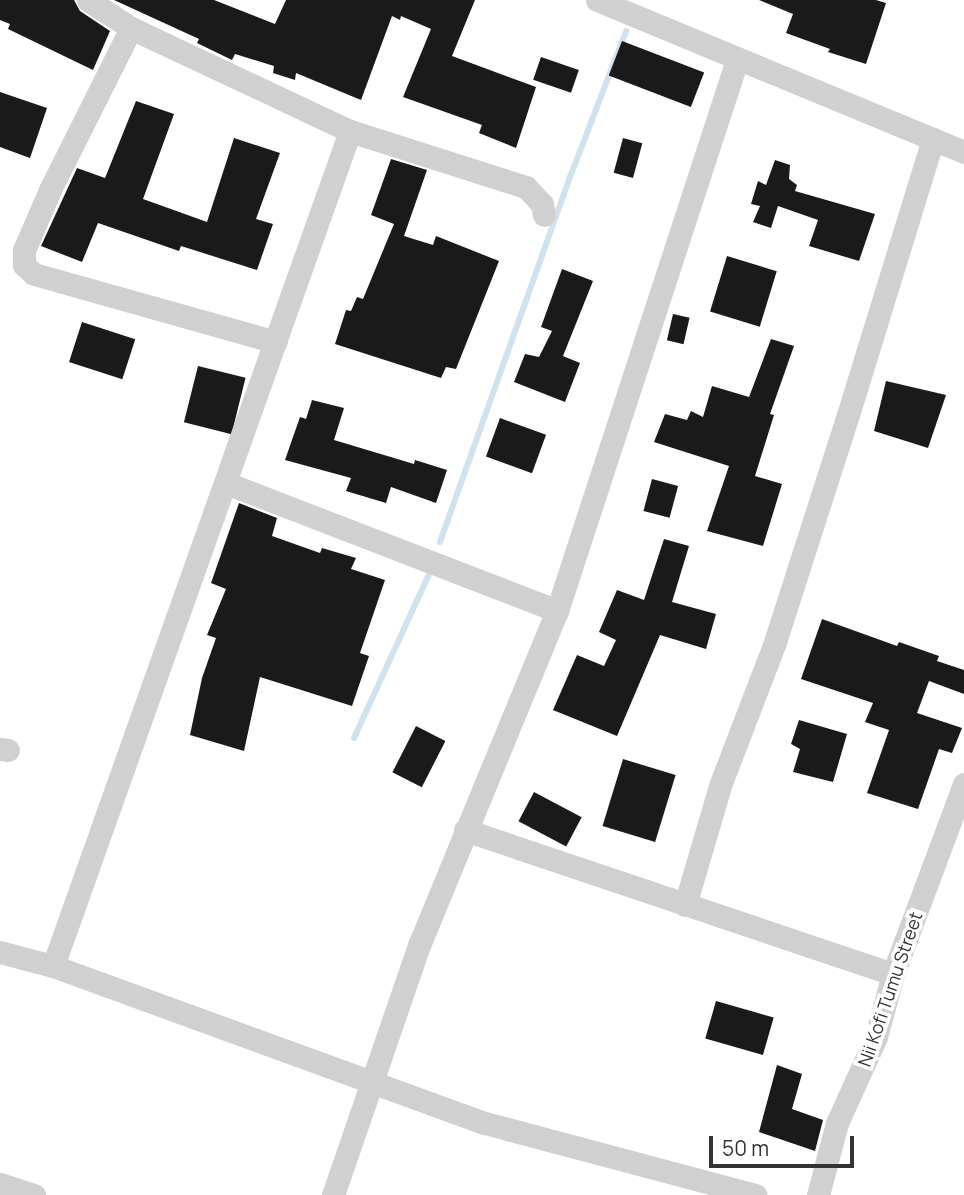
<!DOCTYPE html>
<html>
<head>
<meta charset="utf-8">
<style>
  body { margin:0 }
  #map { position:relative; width:964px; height:1195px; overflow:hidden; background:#fff; font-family:Manrope,sans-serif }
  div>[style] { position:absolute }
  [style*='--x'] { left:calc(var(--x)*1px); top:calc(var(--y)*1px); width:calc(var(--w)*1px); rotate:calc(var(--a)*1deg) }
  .stream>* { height:6px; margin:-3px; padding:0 3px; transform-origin:3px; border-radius:3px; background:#cfe2ee }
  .building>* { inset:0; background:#1a1a1a; transform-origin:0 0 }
  .minor>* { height:23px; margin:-11.5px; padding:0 11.5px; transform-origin:11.5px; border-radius:11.5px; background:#d0d0d0 }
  span { translate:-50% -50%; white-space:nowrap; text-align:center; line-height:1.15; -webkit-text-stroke:7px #fff; paint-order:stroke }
  .street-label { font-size:18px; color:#333 }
  .scale { position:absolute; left:709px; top:1136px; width:145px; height:32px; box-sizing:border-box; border:4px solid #333; border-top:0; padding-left:9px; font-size:21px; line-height:24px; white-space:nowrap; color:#333; -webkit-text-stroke:5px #fff; paint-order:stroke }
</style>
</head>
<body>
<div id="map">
  <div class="stream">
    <i style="--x:440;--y:542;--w:393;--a:-70.4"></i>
    <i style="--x:572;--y:172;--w:151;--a:-69"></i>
    <i style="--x:354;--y:738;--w:178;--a:-65.4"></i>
  </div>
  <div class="building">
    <i style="clip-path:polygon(0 0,74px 0,80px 11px,110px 31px,93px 70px,8px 29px,10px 24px,0 20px)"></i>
    <i style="clip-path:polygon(114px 0,214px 0,275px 24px,286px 0,475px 0,452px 56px,536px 87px,516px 148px,479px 133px,482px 125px,403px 97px,431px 29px,401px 16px,400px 20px,392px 16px,361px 100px,296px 73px,295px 80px,273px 73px,274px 66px,235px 54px,232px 60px,197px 43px,199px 39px)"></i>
    <i style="clip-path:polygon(759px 0,876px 0,886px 3px,866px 64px,828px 52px,830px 49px,786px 33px,793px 14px)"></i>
    <i style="left:622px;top:41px;width:88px;height:37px;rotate:21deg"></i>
    <i style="left:541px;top:57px;width:40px;height:24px;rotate:19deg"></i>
    <i style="clip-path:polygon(0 92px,47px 108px,30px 158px,0 147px)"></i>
    <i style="clip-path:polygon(136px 101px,174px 114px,143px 199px,207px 222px,234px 138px,280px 153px,256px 219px,273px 224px,257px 270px,181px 246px,179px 251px,98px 223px,82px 262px,41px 246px,77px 168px,105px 178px)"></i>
    <i style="left:623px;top:138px;width:20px;height:36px;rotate:15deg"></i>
    <i style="clip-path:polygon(391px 159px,427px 170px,404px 236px,433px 245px,436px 236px,499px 261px,456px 369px,446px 367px,441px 378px,335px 344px,346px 310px,351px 311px,357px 297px,363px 299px,394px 224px,371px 215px)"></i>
    <i style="clip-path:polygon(775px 160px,790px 165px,789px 179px,797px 185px,795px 191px,875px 214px,859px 261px,809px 246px,818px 220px,778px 206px,771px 228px,753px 222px,760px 206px,751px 204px,758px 181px,766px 185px)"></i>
    <i style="left:727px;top:256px;width:52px;height:58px;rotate:17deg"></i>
    <i style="clip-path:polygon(562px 269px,593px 281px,563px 356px,580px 363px,565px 402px,514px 382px,525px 354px,539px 357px,552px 331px,541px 327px)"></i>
    <i style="left:673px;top:314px;width:17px;height:27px;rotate:13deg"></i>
    <i style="left:82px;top:322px;width:56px;height:42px;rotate:18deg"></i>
    <i style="clip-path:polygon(771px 339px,794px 346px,770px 414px,774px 415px,755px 476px,782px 484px,763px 546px,707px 531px,729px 466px,654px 442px,665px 414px,687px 420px,691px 411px,703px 417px,712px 386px,749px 397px)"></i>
    <i style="left:198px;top:366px;width:49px;height:58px;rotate:14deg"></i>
    <i style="clip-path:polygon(886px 381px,946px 395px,928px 448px,874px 431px)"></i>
    <i style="clip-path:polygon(312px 400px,344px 408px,334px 440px,414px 464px,415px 460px,447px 470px,436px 503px,391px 487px,386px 503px,346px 491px,351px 478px,285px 460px,300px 417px,306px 419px)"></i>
    <i style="left:500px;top:418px;width:49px;height:41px;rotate:20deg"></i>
    <i style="left:652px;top:479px;width:27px;height:33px;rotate:15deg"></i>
    <i style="clip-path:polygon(239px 503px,277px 518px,272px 536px,320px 553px,322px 548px,356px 558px,351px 569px,385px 580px,360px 653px,369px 656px,352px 706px,260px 677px,244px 751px,190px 735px,202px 678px,216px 638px,207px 635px,226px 589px,211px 583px)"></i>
    <i style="clip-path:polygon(664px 539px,689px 546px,672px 602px,716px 614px,706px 649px,660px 635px,617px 736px,553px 710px,577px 655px,604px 666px,616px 640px,599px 632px,617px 590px,644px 600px)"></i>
    <i style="clip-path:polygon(822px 619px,897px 646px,899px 642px,939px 656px,937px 661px,964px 670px,964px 694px,929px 681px,917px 713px,962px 728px,952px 753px,939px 749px,918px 809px,867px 793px,889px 730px,865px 722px,873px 703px,801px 679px)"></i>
    <i style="clip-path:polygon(799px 720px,847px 734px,833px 782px,793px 772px,800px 749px,791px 744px)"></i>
    <i style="left:416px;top:726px;width:33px;height:52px;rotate:27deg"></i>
    <i style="left:623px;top:759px;width:55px;height:70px;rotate:17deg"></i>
    <i style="left:534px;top:792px;width:54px;height:33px;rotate:28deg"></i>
    <i style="left:716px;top:1001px;width:60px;height:39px;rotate:16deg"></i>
    <i style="clip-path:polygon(777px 1065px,802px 1074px,792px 1109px,823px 1120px,815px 1151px,759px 1132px)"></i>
  </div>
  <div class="minor">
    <i style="--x:88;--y:0;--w:51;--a:33.1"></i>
    <i style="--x:131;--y:28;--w:242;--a:25.2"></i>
    <i style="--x:350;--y:131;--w:185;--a:17.7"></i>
    <i style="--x:526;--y:187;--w:23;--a:47"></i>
    <i style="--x:542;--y:204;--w:11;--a:80"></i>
    <i style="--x:597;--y:0;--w:397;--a:22.5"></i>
    <i style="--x:131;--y:28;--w:181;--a:116.6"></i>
    <i style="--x:50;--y:190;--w:65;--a:113.4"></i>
    <i style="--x:24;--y:250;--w:15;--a:90"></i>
    <i style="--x:24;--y:265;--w:13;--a:42"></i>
    <i style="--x:34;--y:274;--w:251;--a:15.7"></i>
    <i style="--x:226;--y:483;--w:355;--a:21.1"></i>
    <i style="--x:0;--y:749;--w:8;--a:7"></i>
    <i style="--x:465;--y:830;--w:452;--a:18.6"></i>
    <i style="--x:685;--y:905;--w:127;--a:-73.6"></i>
    <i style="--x:721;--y:783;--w:151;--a:-69"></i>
    <i style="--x:775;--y:642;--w:238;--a:-72.2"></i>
    <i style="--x:848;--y:415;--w:289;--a:-72.9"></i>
    <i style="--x:0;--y:952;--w:55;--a:14.8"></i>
    <i style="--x:53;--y:966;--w:460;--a:20"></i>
    <i style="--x:485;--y:1123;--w:280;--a:14.9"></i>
    <i style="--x:53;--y:966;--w:886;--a:-70.42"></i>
    <i style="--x:0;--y:1184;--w:36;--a:18"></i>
    <i style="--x:333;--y:1195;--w:267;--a:-71"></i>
    <i style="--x:420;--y:943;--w:359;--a:-67.6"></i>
    <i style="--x:557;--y:611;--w:580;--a:-71.91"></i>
    <i style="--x:818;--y:1195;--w:74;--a:-75.2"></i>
    <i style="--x:837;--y:1123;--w:94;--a:-65.6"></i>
    <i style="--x:876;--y:1037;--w:65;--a:-74.9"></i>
    <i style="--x:893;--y:974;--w:203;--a:-69.5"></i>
  </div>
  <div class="street-label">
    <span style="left:890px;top:989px;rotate:-71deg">Nii Kofi Tumu Street</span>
  </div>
  <div class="scale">50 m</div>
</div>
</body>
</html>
